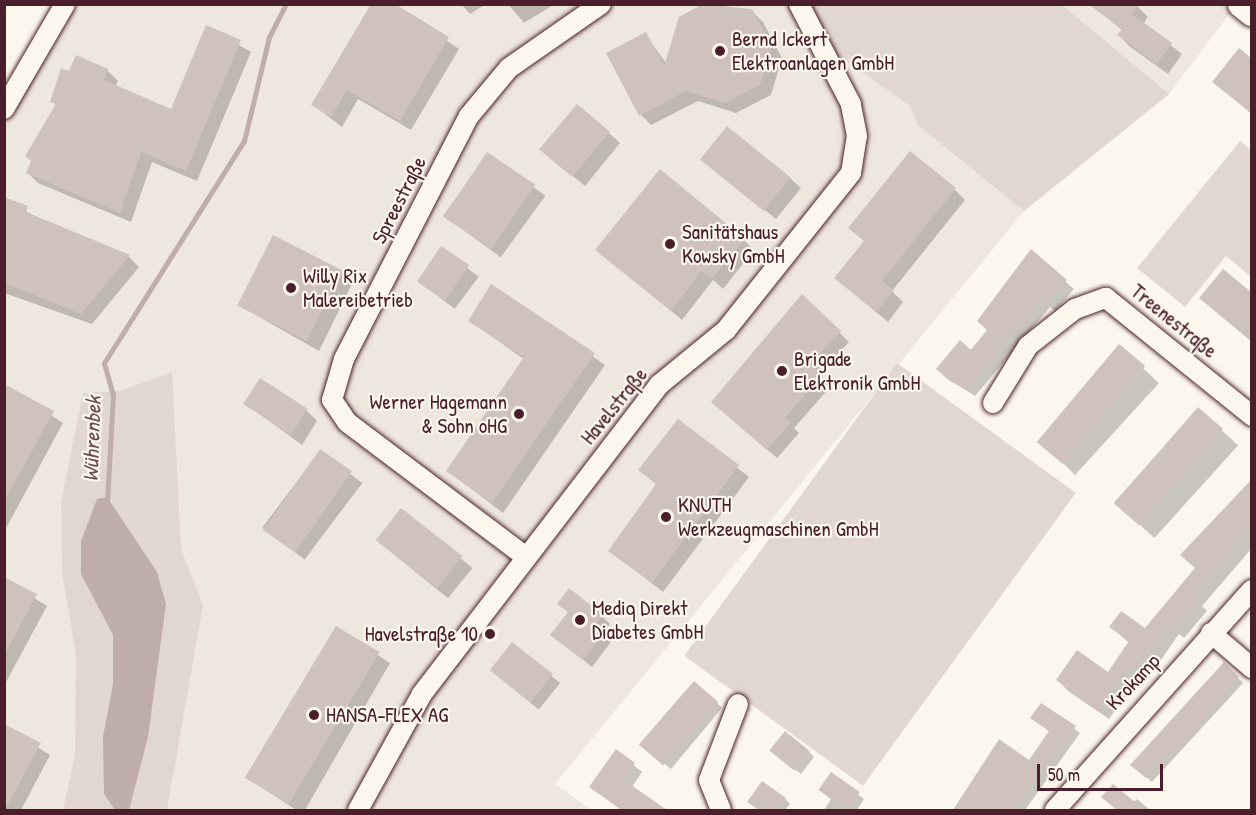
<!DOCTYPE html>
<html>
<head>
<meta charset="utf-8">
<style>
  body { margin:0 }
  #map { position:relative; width:1256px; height:815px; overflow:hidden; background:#fbf7ec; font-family:"Patrick Hand",sans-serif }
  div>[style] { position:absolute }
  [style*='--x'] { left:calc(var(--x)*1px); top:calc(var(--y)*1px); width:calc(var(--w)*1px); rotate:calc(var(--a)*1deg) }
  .built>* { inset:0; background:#eee7de }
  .green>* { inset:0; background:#e2d7d0; transform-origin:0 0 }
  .water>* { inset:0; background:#bfadaa }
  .shadow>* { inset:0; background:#0003; transform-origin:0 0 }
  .stream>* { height:5px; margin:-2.5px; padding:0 2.5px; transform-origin:2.5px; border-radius:2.5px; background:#bfadaa }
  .building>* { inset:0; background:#cfc2bc; transform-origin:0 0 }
  .roads { filter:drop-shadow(0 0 2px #4a1f2b) drop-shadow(0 0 2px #4a1f2b) }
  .street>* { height:20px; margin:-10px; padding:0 10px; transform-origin:10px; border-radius:10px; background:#fbf7ec }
  .secondary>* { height:28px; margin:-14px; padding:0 14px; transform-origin:14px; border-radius:14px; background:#fbf7ec }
  .dots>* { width:16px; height:16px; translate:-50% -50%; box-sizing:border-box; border:3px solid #fbf7ec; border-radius:50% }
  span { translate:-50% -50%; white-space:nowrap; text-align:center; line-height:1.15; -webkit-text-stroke:4.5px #fbf7ec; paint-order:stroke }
  .poi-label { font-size:21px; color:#4a1f2b }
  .left { translate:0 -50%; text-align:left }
  .right { translate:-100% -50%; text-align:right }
  .street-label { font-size:21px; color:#4a1f2b }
  .water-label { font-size:22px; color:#6d4a51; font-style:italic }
  .frame { position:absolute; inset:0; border:6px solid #4a1f2b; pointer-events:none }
  .scale { position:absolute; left:1037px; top:764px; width:126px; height:27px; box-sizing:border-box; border:3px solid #4a1f2b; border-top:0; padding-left:8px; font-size:18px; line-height:21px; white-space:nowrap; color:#4a1f2b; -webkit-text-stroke:4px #fbf7ec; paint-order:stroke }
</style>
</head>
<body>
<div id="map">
  <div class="built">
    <i style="clip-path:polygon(1222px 4px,1231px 12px,1169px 94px,1024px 211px,555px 784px,591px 810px,5px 810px,5px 121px,73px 5px)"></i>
  </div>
  <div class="green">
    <i style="clip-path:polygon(810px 5px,1062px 5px,1169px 94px,1024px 211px,918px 125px,910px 106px,835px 53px)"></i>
    <i style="clip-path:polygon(1240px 141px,1251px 150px,1251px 277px,1226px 256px,1185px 307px,1137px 268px)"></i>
    <i style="left:897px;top:363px;width:221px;height:362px;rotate:36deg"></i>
    <i style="clip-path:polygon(172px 372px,181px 549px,203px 605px,167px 810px,63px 810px,75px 755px,76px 654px,62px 571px,61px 502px,83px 393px,120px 391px)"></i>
  </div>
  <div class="water">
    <i style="clip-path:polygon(107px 497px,157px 572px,166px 604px,148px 737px,129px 810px,115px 810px,104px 794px,103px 737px,113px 684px,113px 635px,81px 574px,81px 541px,97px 499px)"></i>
  </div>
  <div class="shadow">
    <i style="clip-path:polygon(392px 4px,459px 49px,411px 130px,358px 99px,342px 127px,313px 105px)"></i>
    <i style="clip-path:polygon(461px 4px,486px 4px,470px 14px)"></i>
    <i style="clip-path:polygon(508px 4px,555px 4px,524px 23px)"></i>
    <i style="clip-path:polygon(706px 4px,752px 11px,763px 22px,782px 58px,771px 95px,736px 113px,698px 101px,651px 125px,641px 115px,645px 34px,666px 63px)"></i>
    <i style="clip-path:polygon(1090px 4px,1137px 6px,1148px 17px,1143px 24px,1182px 54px,1168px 74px,1129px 46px,1119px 35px,1122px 30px)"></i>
    <i style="clip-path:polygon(207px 27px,251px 52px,197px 181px,152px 162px,131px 222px,38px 183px,27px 172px,57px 106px,52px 102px,70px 73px,107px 70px,118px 81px,115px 87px,172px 111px)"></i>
    <i style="clip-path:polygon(1239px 50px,1252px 60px,1252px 114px,1214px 82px)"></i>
    <i style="clip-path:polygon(609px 133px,620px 143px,585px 186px,553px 160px)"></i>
    <i style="left:488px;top:154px;width:71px;height:76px;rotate:36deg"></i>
    <i style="clip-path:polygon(703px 160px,790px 178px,801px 188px,776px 219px)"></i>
    <i style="clip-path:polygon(955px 190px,965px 200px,892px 291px,903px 302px,888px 322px,836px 278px,865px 242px,850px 228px)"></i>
    <i style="clip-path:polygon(4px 198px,39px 219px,129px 257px,139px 267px,92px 324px,4px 293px)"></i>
    <i style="clip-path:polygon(744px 240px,754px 250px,723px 289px,713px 280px,682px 320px,597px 250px)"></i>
    <i style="left:442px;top:249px;width:46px;height:40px;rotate:37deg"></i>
    <i style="clip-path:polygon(1031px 252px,1074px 289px,1055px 311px,1050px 307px,975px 396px,945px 377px,989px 330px)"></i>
    <i style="clip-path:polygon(342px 271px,353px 282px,319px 351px,240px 306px)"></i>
    <i style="clip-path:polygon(1223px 271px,1252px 294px,1252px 342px,1201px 298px)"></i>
    <i style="clip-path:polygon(492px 286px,605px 365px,503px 513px,448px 471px,525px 360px,470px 321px)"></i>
    <i style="clip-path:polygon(802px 296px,849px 342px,819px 374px,831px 386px,794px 428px,799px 433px,777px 458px,723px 411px)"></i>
    <i style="clip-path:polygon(1119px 346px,1159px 383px,1075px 475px,1059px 459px)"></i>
    <i style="clip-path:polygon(4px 385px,63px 423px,4px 532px)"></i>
    <i style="clip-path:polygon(245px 403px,307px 411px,317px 421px,302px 445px)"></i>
    <i style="left:1198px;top:409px;width:54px;height:125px;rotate:42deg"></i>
    <i style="clip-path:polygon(678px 421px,749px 477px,663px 592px,610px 551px,657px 485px,640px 470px)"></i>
    <i style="left:320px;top:451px;width:53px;height:96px;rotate:37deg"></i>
    <i style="clip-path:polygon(1252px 481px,1252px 548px,1202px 606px,1207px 611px,1184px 638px,1179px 634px,1147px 680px,1140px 675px,1109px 719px,1068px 691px,1058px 680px,1108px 674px,1129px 643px,1111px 627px,1145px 630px,1196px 568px,1182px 555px)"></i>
    <i style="left:401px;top:510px;width:92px;height:39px;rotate:39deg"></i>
    <i style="clip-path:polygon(4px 579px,47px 606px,4px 686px)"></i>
    <i style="clip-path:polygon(559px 604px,602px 616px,610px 624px,602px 634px,611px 642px,592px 667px,552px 635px,569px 613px)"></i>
    <i style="clip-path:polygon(336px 628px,390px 663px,305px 810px,296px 810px,249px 779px)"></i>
    <i style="left:512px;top:644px;width:62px;height:34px;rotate:39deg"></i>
    <i style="clip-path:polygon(1224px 664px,1243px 683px,1152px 782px,1137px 769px)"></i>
    <i style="clip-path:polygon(717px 703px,722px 708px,671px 769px,646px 750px)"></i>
    <i style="clip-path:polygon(1042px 705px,1080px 733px,1025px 810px,954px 810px,1000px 741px,1030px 762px,1050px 732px,1032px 718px)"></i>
    <i style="clip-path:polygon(4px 726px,50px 755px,21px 810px,4px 810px)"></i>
    <i style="clip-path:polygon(616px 751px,642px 772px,632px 787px,662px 810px,621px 810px,591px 787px)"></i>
    <i style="clip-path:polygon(809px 752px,814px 757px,801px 774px,777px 756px)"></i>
    <i style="clip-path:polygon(831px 774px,864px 799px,857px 810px,824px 810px,831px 799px,820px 790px)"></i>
    <i style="clip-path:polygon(785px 799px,790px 804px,785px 810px,759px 810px,749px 802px)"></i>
    <i style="clip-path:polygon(1137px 799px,1150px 810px,1111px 810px,1133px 803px)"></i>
  </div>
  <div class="stream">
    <i style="--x:107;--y:502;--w:107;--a:-86.8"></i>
    <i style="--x:113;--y:395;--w:33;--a:-106"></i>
    <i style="--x:104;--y:363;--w:262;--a:-57.8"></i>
    <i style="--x:244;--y:141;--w:107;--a:-76.5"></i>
    <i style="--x:269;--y:37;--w:37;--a:-63"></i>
  </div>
  <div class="building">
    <i style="clip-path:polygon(371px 4px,395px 4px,449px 37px,400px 121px,347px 90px,331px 117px,311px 105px)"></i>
    <i style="clip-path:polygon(703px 4px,752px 9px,772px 46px,760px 85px,725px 103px,686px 91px,639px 116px,606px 53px,646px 32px,664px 66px,679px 17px)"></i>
    <i style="clip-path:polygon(1088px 4px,1139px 4px,1132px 14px,1172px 43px,1157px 64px,1117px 35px,1122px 29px)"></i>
    <i style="clip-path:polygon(206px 25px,241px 40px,186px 171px,141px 152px,120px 213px,26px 173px,31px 161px,25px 156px,56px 104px,50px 102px,61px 68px,69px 71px,76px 55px,108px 69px,104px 80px,171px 109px)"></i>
    <i style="clip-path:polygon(1239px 48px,1251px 58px,1251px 113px,1212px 82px)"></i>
    <i style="left:577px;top:104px;width:43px;height:59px;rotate:40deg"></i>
    <i style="left:727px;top:126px;width:82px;height:43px;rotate:39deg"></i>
    <i style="clip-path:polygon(910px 151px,956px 188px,882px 281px,894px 290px,876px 312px,834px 278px,864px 241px,848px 228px)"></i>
    <i style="left:487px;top:152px;width:58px;height:78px;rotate:34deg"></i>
    <i style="clip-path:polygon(660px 169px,745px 239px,712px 279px,701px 271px,671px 311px,595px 250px)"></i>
    <i style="clip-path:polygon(4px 197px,28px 206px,26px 212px,130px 255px,81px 314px,4px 283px)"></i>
    <i style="left:273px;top:235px;width:78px;height:79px;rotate:27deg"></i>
    <i style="left:441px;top:246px;width:34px;height:43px;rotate:34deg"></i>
    <i style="clip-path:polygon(1031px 249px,1067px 280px,1046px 304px,1041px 300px,966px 389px,950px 381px,936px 369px,960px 340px,971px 350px,987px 330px,977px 321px)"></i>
    <i style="clip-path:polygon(1223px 269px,1251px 292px,1251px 341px,1199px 298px)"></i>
    <i style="clip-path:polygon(491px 284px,595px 353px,492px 503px,446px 471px,524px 357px,468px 321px)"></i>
    <i style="clip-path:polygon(802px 294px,841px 331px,810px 364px,822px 375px,785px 418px,791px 422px,767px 450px,711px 402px)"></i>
    <i style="left:1119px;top:344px;width:34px;height:128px;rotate:40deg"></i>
    <i style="left:260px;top:378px;width:57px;height:31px;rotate:33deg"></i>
    <i style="clip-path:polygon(4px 384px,54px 411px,4px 502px)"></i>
    <i style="left:1198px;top:407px;width:33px;height:128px;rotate:41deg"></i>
    <i style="clip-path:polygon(678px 419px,739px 465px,652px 583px,608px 551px,656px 484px,638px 470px)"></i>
    <i style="left:320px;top:449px;width:39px;height:99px;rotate:35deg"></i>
    <i style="clip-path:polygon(1251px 480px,1251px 525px,1192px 595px,1198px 600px,1173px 629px,1168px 625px,1136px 671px,1129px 666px,1098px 710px,1056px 680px,1077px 650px,1108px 672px,1129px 641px,1109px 627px,1121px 611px,1145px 628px,1195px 568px,1180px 555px)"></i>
    <i style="left:401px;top:508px;width:78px;height:41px;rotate:38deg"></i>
    <i style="clip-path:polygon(4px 577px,37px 594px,4px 656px)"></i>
    <i style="clip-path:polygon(569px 588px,603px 615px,594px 626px,604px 633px,583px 660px,550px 635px,568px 612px,557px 604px)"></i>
    <i style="left:336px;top:626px;width:51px;height:177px;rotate:31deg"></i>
    <i style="left:512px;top:642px;width:52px;height:36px;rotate:38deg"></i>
    <i style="clip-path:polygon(1224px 662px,1239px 677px,1175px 753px,1171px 749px,1146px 778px,1130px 765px)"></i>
    <i style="left:694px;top:681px;width:32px;height:84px;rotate:41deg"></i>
    <i style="clip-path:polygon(1041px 703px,1076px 726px,1013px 810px,953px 810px,999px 739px,1029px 760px,1049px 731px,1030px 718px)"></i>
    <i style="clip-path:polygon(4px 724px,41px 743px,5px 810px,4px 810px)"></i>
    <i style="left:785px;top:731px;width:32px;height:25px;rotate:39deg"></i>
    <i style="clip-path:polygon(616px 749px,635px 763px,624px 780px,667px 810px,622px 810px,589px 787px)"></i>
    <i style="left:831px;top:772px;width:35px;height:22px;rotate:35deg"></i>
    <i style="clip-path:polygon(762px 781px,786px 798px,777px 810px,759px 810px,747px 802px)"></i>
    <i style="clip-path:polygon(1113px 784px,1145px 810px,1117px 810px,1101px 797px)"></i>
  </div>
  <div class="roads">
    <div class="street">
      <i style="--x:4;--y:109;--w:121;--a:-59.8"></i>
      <i style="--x:993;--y:403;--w:67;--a:-58.4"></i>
      <i style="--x:1028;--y:346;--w:60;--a:-38.2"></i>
      <i style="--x:1075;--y:309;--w:33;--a:-20"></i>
      <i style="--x:1106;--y:298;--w:188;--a:38.9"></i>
      <i style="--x:526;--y:557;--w:224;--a:-143"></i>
      <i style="--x:347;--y:422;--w:27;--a:-124"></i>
      <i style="--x:332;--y:400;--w:43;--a:-73.7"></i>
      <i style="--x:344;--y:359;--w:273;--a:-62.8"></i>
      <i style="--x:469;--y:116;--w:62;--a:-50.2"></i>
      <i style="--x:509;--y:68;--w:112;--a:-34.8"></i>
      <i style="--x:1211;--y:633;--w:54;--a:40.5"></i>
      <i style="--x:358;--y:810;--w:132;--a:-61.1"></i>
      <i style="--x:422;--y:694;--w:389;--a:-52.5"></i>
      <i style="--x:659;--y:385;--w:87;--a:-39.4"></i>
      <i style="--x:726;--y:330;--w:201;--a:-51.5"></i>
      <i style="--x:851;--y:173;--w:37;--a:-81"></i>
      <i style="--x:857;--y:136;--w:33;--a:-101"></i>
      <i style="--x:851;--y:104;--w:113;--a:-117.5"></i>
      <i style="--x:721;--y:810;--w:32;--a:-112"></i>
      <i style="--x:709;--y:780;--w:81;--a:-69.1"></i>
      <i style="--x:1055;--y:810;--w:295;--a:-48.2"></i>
    </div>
    <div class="secondary">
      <i style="--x:1242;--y:4;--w:13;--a:39"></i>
    </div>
  </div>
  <div class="dots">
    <i style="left:720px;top:51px;background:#4a1f2b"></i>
    <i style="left:670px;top:244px;background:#4a1f2b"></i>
    <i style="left:291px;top:288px;background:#4a1f2b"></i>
    <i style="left:782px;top:371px;background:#4a1f2b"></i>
    <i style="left:519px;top:414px;background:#4a1f2b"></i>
    <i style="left:666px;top:517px;background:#4a1f2b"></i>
    <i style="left:580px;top:620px;background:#4a1f2b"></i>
    <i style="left:490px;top:634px;background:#4a1f2b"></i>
    <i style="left:314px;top:715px;background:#4a1f2b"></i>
  </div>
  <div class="poi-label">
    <span class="left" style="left:732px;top:51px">Bernd Ickert<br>Elektroanlagen GmbH</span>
    <span class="left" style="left:682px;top:244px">Sanitätshaus<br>Kowsky GmbH</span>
    <span class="left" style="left:303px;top:288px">Willy Rix<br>Malereibetrieb</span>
    <span class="left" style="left:794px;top:371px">Brigade<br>Elektronik GmbH</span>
    <span class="right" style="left:507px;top:414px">Werner Hagemann<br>&amp; Sohn oHG</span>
    <span class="left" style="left:678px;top:517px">KNUTH<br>Werkzeugmaschinen GmbH</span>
    <span class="left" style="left:592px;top:620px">Mediq Direkt<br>Diabetes GmbH</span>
    <span class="right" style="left:478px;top:634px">Havelstraße 10</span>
    <span class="left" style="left:326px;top:715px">HANSA-FLEX AG</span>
  </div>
  <div class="street-label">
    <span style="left:399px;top:200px;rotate:-63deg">Spreestraße</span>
    <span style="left:1174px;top:321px;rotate:39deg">Treenestraße</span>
    <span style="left:614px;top:406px;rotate:-51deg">Havelstraße</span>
    <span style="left:1133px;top:682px;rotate:-47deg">Krokamp</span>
  </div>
  <div class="water-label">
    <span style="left:92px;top:439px;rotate:-88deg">Wührenbek</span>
  </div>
  <div class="frame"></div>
  <div class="scale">50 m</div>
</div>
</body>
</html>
